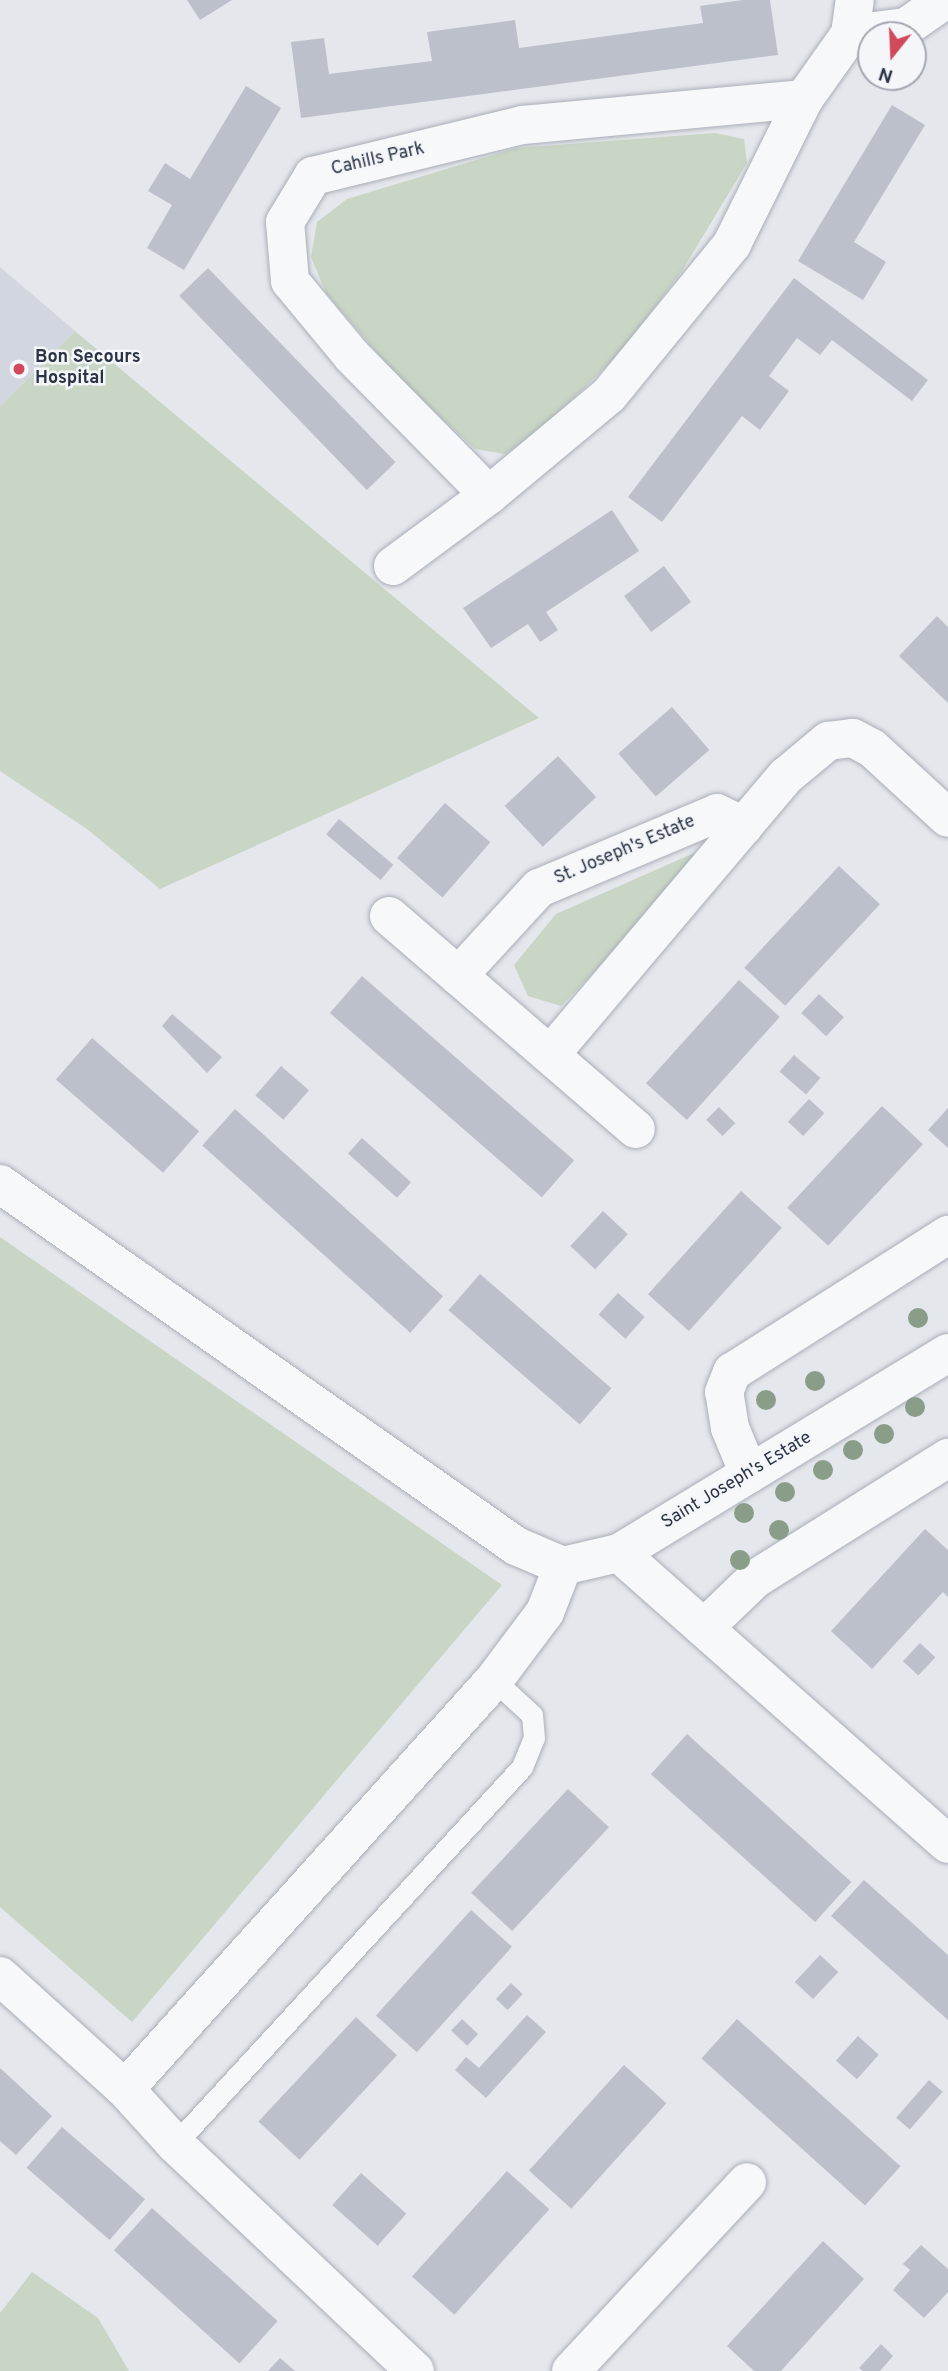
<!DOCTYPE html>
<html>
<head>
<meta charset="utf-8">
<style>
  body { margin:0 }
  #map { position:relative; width:948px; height:2371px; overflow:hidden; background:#e4e7ec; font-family:Overpass,sans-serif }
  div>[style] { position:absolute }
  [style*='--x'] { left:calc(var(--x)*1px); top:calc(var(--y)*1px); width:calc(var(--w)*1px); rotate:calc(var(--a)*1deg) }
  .built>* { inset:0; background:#d2d6de }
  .green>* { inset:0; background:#c9d6c5 }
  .building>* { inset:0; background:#bbc0ca; transform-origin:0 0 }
  .roads { filter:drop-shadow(0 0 2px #a9aeb7) drop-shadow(0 0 2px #a9aeb7) }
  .lane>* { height:21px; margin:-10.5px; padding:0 10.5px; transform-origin:10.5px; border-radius:10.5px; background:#f7f8fa }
  .street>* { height:38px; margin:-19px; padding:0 19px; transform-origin:19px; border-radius:19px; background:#f7f8fa }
  .trees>* { width:20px; height:20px; margin:-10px; border-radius:50%; background:#899d89 }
  .dots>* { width:19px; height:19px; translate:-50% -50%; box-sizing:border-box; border:4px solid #f4f6f9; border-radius:50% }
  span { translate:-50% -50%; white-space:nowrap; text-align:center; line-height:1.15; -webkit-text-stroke:5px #f4f6f9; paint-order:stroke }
  .street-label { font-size:18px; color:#2b3445 }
  .poi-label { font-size:18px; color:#2b3445; font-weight:700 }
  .left { translate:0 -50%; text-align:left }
  .north { position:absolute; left:857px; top:21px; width:70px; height:70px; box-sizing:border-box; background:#f4f6f9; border:2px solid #a4a8b1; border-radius:50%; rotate:198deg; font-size:19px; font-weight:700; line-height:28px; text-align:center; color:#2b3445 }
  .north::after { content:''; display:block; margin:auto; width:24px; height:32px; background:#d1495b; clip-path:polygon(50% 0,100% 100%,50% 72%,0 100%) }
</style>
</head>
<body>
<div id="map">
  <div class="built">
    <i style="clip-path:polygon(0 267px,75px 331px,0 407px)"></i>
  </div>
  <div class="green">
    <i style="clip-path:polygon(715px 133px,744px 139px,747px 163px,682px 271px,622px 351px,543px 428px,505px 454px,475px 449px,402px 382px,326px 293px,311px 257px,317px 222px,347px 199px,516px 148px)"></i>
    <i style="clip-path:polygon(75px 331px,539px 718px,160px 889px,87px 829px,0 771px,0 407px)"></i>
    <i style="clip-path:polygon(694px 853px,695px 868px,561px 1006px,528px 996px,514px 965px,556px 914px)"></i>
    <i style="clip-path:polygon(0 1237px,502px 1585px,132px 2022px,0 1907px)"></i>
    <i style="clip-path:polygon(32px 2272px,98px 2318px,129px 2371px,0 2371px,0 2313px)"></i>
  </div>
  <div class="building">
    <i style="clip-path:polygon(187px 0,232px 0,200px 20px)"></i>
    <i style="clip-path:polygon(743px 0,770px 0,778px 55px,301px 118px,291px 42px,324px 38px,329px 74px,432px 61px,427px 32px,515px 20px,519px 48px,703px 23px,700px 6px)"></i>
    <i style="clip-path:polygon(246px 86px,281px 108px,184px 270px,147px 248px,172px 205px,148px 191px,165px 163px,190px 179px)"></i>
    <i style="clip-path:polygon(892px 105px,925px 125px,854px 242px,886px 262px,863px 300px,798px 261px)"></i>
    <i style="left:208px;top:268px;width:270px;height:40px;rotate:46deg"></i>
    <i style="clip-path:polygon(794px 278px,928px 380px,912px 401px,832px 340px,820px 355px,797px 338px,769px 376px,789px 391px,760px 430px,742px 416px,662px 522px,628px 497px)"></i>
    <i style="clip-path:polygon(612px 510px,639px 551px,546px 612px,558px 630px,540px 642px,528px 624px,491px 648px,463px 608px)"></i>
    <i style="left:664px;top:566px;width:45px;height:50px;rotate:53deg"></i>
    <i style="clip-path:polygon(937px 616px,948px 627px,948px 703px,899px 656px)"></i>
    <i style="left:672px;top:707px;width:57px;height:71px;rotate:49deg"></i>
    <i style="left:558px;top:756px;width:56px;height:73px;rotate:47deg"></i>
    <i style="left:445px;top:803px;width:60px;height:73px;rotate:41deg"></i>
    <i style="left:339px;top:819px;width:71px;height:20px;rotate:40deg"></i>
    <i style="left:839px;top:866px;width:56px;height:139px;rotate:43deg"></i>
    <i style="left:362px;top:976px;width:281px;height:49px;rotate:41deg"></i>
    <i style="left:739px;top:980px;width:55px;height:139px;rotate:42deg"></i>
    <i style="left:819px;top:994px;width:34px;height:26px;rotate:43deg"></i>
    <i style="clip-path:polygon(172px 1014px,222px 1057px,207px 1073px,162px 1026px)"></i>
    <i style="left:92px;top:1038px;width:142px;height:55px;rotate:41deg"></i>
    <i style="left:794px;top:1055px;width:35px;height:22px;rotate:41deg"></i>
    <i style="left:281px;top:1066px;width:37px;height:39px;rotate:41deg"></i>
    <i style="left:809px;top:1099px;width:21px;height:31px;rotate:43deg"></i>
    <i style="left:882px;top:1106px;width:56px;height:139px;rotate:43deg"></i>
    <i style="left:719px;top:1107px;width:23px;height:18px;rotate:45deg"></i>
    <i style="clip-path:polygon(948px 1108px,948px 1148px,928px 1130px)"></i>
    <i style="left:235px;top:1109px;width:280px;height:49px;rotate:42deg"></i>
    <i style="left:362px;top:1138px;width:66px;height:21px;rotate:42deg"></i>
    <i style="left:741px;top:1191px;width:55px;height:139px;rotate:42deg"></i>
    <i style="left:603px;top:1211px;width:34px;height:48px;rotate:43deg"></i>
    <i style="left:480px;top:1274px;width:174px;height:48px;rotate:41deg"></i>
    <i style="left:618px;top:1293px;width:36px;height:29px;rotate:42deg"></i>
    <i style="clip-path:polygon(925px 1529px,948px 1550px,948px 1597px,943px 1592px,872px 1669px,831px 1631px)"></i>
    <i style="left:920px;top:1643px;width:21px;height:25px;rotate:43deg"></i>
    <i style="left:687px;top:1734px;width:221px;height:54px;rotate:42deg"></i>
    <i style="left:568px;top:1789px;width:56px;height:142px;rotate:43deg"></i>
    <i style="clip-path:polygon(864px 1880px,948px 1955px,948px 2020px,831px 1916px)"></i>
    <i style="left:471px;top:1910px;width:55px;height:142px;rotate:42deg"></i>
    <i style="left:820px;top:1955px;width:25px;height:37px;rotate:43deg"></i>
    <i style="left:511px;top:1983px;width:16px;height:22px;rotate:43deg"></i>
    <i style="clip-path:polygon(527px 2015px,546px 2032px,486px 2098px,455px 2070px,466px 2057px,479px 2068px)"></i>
    <i style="left:356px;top:2017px;width:56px;height:143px;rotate:43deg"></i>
    <i style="left:462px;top:2019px;width:22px;height:16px;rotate:43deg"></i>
    <i style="left:737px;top:2019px;width:220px;height:53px;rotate:42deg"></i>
    <i style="left:858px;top:2036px;width:28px;height:33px;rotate:42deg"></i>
    <i style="left:624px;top:2065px;width:57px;height:142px;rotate:42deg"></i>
    <i style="clip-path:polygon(0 2068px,52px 2116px,16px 2155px,0 2141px)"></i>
    <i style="left:929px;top:2080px;width:18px;height:50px;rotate:41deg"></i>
    <i style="left:62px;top:2127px;width:110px;height:54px;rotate:41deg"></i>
    <i style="left:507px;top:2171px;width:57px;height:142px;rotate:42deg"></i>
    <i style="left:361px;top:2173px;width:61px;height:43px;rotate:42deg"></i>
    <i style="left:152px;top:2208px;width:169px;height:57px;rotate:42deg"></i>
    <i style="clip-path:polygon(823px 2241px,864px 2279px,781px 2371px,754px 2371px,727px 2346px)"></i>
    <i style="clip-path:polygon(921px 2245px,948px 2269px,948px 2292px,924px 2318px,893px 2290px,910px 2270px,903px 2264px)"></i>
    <i style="clip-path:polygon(881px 2344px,893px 2356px,880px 2371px,863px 2371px,859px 2368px)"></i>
    <i style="clip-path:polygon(280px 2358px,295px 2371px,268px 2371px)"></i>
  </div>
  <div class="roads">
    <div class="lane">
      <i style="--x:175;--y:2144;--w:512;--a:-47.37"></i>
      <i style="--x:522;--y:1767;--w:31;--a:-68"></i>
      <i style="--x:534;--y:1738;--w:23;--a:-95"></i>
      <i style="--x:532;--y:1715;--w:52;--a:-137.4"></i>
    </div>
    <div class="street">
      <i style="--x:850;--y:34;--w:56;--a:-7.1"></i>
      <i style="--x:906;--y:27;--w:47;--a:-34.7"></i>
      <i style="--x:489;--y:495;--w:195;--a:-134.6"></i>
      <i style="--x:352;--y:356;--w:97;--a:-129.6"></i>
      <i style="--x:290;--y:281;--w:59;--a:-94.8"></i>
      <i style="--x:285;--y:222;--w:54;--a:-58.7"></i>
      <i style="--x:313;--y:176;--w:216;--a:-13.7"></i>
      <i style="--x:523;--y:125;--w:282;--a:-5.3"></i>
      <i style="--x:804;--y:99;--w:80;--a:-54.7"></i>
      <i style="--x:850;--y:34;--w:34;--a:-82"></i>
      <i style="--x:393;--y:566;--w:119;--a:-36.5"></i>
      <i style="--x:489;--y:495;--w:156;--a:-39.8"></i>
      <i style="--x:609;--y:395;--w:195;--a:-50.8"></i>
      <i style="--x:732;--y:244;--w:162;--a:-63.6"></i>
      <i style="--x:389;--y:916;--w:326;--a:40.8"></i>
      <i style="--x:458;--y:976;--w:120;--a:-47.4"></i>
      <i style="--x:539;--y:888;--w:193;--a:-22.8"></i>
      <i style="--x:717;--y:813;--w:30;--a:26"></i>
      <i style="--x:550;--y:1055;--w:365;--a:-49.8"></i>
      <i style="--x:786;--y:776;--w:55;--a:-39.8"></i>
      <i style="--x:828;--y:741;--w:25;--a:-7"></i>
      <i style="--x:853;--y:738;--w:21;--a:28"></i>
      <i style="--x:872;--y:748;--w:103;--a:42.6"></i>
      <i style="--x:0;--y:1184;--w:630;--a:35.05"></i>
      <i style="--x:516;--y:1546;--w:51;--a:23.1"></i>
      <i style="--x:563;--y:1566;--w:57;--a:-13.1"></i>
      <i style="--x:619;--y:1553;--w:385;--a:-31.3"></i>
      <i style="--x:749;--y:1474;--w:50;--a:-112.4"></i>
      <i style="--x:730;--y:1428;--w:36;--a:-99"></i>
      <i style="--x:724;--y:1392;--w:22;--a:-68"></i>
      <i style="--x:732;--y:1372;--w:256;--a:-32.4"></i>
      <i style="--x:619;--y:1553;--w:439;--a:41.5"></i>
      <i style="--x:704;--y:1628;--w:71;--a:-43.9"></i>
      <i style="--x:755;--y:1579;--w:228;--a:-32.1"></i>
      <i style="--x:0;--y:1976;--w:169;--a:42.1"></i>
      <i style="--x:125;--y:2089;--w:551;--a:-47.94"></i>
      <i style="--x:494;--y:1680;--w:85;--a:-53.1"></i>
      <i style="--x:545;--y:1612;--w:49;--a:-68.6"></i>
      <i style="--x:125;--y:2089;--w:74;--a:47.7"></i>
      <i style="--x:175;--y:2144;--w:330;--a:43.4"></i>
      <i style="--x:571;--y:2371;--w:258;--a:-47"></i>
    </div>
  </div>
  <div class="trees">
    <i style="left:918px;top:1318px"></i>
    <i style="left:815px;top:1381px"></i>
    <i style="left:766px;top:1400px"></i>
    <i style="left:915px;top:1407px"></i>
    <i style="left:884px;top:1434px"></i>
    <i style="left:853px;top:1450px"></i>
    <i style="left:823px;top:1470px"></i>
    <i style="left:785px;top:1492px"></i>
    <i style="left:744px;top:1513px"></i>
    <i style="left:779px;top:1530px"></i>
    <i style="left:740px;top:1560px"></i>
  </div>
  <div class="dots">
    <i style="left:19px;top:369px;background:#d1495b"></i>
  </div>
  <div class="street-label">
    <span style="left:378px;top:160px;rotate:-13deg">Cahills Park</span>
    <span style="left:625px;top:851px;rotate:-23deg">St. Joseph's Estate</span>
    <span style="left:737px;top:1481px;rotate:-31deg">Saint Joseph's Estate</span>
  </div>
  <div class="poi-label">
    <span class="left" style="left:35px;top:369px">Bon Secours<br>Hospital</span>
  </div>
  <div class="north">N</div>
</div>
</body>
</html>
